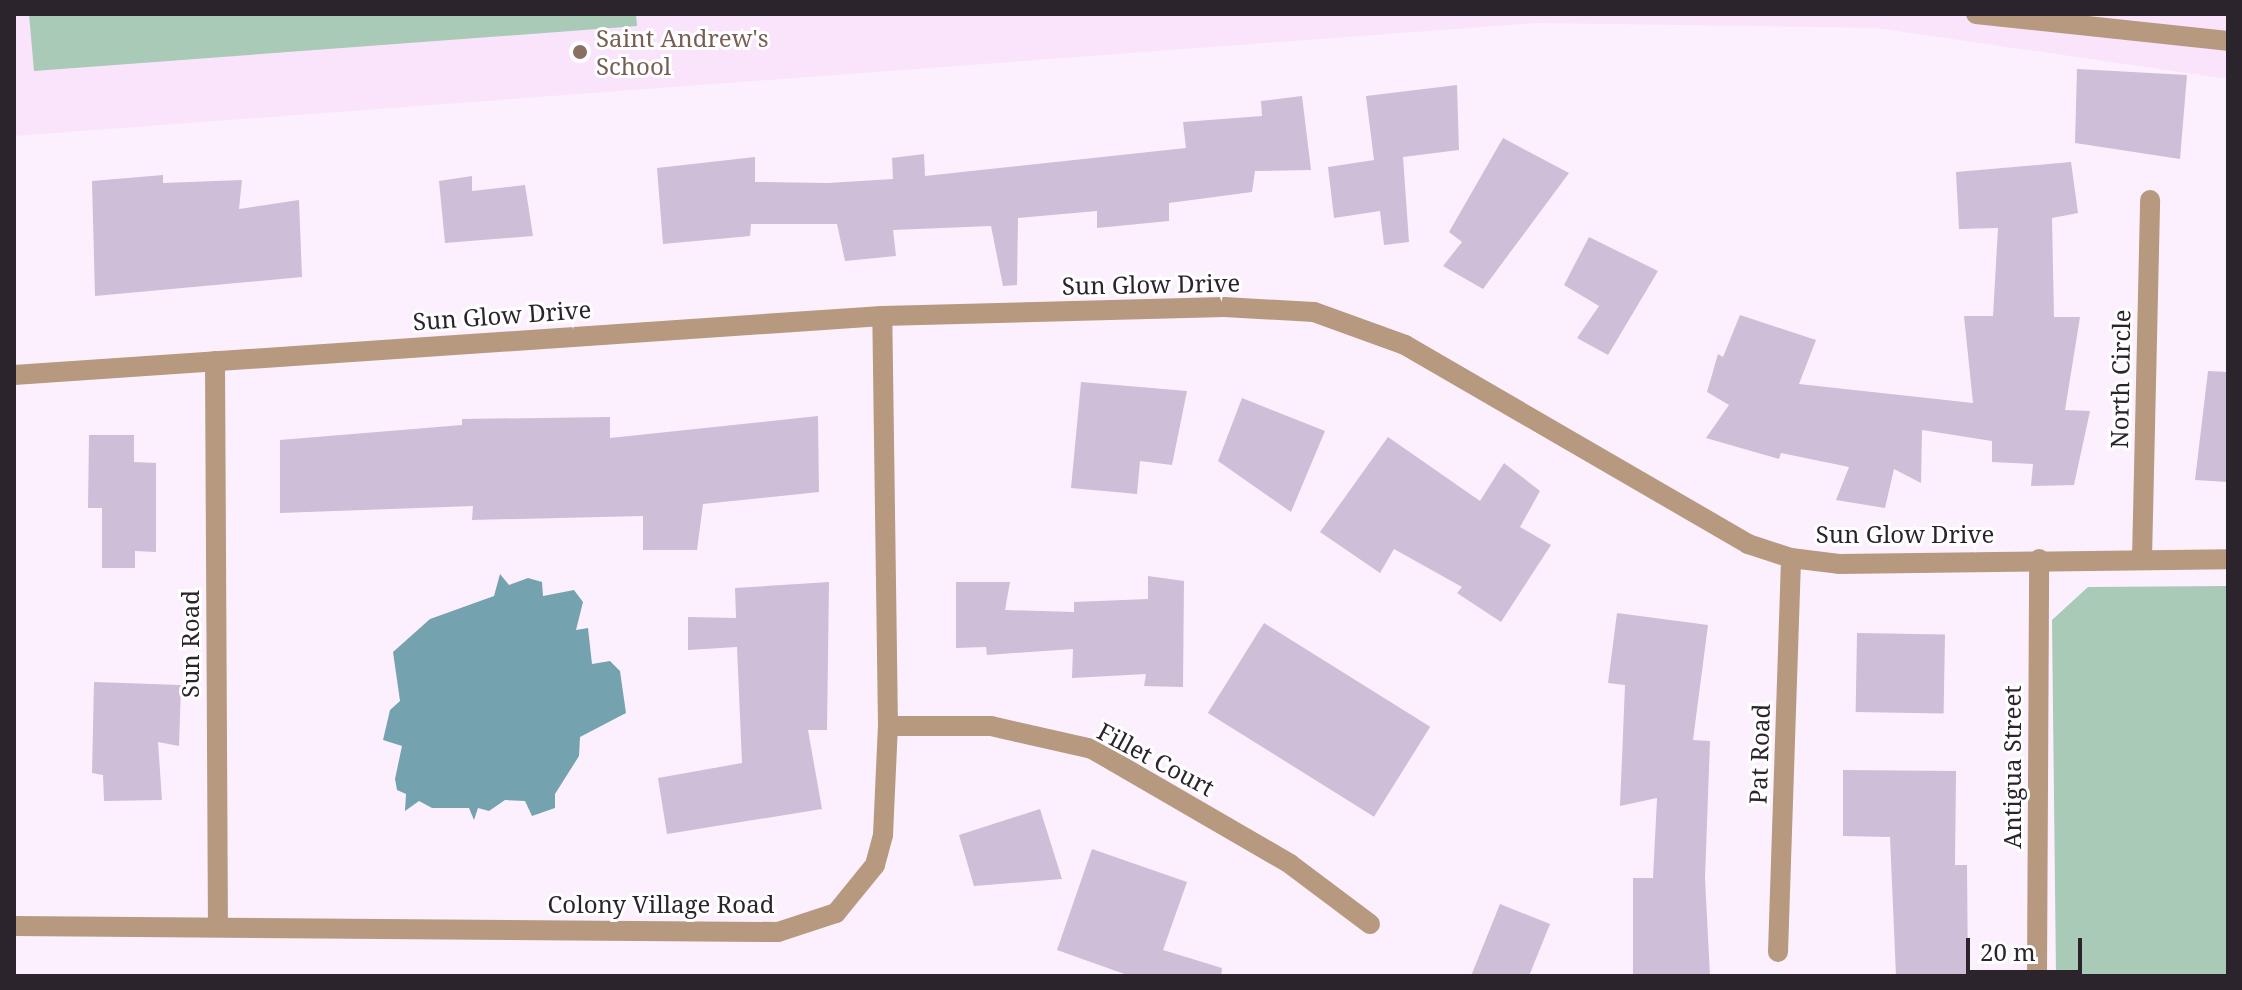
<!DOCTYPE html>
<html>
<head>
<meta charset="utf-8">
<style>
  body { margin:0 }
  #map { position:relative; width:2242px; height:990px; overflow:hidden; background:#fcf0fe; font-family:"Noto Serif",serif }
  div>[style] { position:absolute }
  [style*='--x'] { left:calc(var(--x)*1px); top:calc(var(--y)*1px); width:calc(var(--w)*1px); rotate:calc(var(--a)*1deg) }
  .built>* { inset:0; background:#f9e4fc }
  .green>* { inset:0; background:#a8cab6 }
  .water>* { inset:0; background:#74a3af }
  .building>* { inset:0; background:#cebed8; transform-origin:0 0 }
  .lane>* { height:20px; margin:-10px; padding:0 10px; transform-origin:10px; border-radius:10px; background:#b6997f }
  .street>* { height:20px; margin:-10px; padding:0 10px; transform-origin:10px; border-radius:10px; background:#b6997f }
  .dots>* { width:22px; height:22px; translate:-50% -50%; box-sizing:border-box; border:4px solid #fff; border-radius:50% }
  span { translate:-50% -50%; white-space:nowrap; text-align:center; line-height:1.15; -webkit-text-stroke:6px #fff; paint-order:stroke }
  .education-label { font-size:24px; color:#785e54 }
  .left { translate:0 -50%; text-align:left }
  .street-label { font-size:24px; color:#2c242d }
  .frame { position:absolute; inset:0; border:16px solid #2c242d; pointer-events:none }
  .scale { position:absolute; left:1966px; top:938px; width:116px; height:36px; box-sizing:border-box; border:4px solid #2c242d; border-top:0; padding-left:10px; font-size:24px; line-height:28px; white-space:nowrap; color:#2c242d; -webkit-text-stroke:6px #fff; paint-order:stroke }
</style>
</head>
<body>
<div id="map">
  <div class="built">
    <i style="clip-path:polygon(14px 14px,2228px 14px,2228px 79px,1876px 28px,1536px 23px,14px 136px)"></i>
  </div>
  <div class="green">
    <i style="clip-path:polygon(29px 14px,636px 14px,637px 26px,34px 71px)"></i>
    <i style="clip-path:polygon(2228px 586px,2228px 976px,2056px 976px,2052px 620px,2088px 587px)"></i>
  </div>
  <div class="water">
    <i style="clip-path:polygon(500px 574px,509px 585px,528px 578px,542px 582px,543px 596px,574px 590px,583px 602px,576px 630px,588px 628px,592px 664px,610px 661px,620px 671px,626px 713px,580px 737px,579px 756px,555px 794px,555px 808px,532px 816px,525px 801px,505px 800px,489px 811px,478px 808px,474px 820px,469px 808px,432px 808px,419px 801px,405px 811px,406px 794px,397px 790px,395px 779px,402px 746px,383px 740px,390px 710px,400px 701px,393px 652px,430px 619px,494px 596px)"></i>
  </div>
  <div class="building">
    <i style="clip-path:polygon(2077px 69px,2187px 75px,2180px 159px,2075px 143px)"></i>
    <i style="clip-path:polygon(1457px 85px,1459px 150px,1403px 157px,1409px 242px,1384px 245px,1380px 211px,1334px 218px,1328px 167px,1374px 160px,1366px 96px)"></i>
    <i style="clip-path:polygon(1302px 96px,1311px 170px,1255px 171px,1252px 192px,1169px 203px,1169px 221px,1097px 228px,1097px 211px,1018px 218px,1017px 285px,1003px 286px,991px 226px,893px 230px,896px 256px,845px 261px,837px 224px,751px 224px,750px 236px,663px 244px,657px 168px,755px 157px,755px 182px,828px 183px,893px 179px,892px 158px,924px 154px,925px 176px,1186px 148px,1183px 122px,1262px 116px,1261px 101px)"></i>
    <i style="clip-path:polygon(1503px 138px,1569px 173px,1483px 289px,1443px 266px,1462px 242px,1449px 232px)"></i>
    <i style="clip-path:polygon(2071px 162px,2078px 213px,2052px 218px,2054px 317px,2080px 317px,2065px 410px,2090px 411px,2074px 485px,2031px 486px,2033px 464px,1992px 462px,1992px 441px,1922px 430px,1921px 483px,1894px 469px,1885px 508px,1836px 500px,1849px 467px,1781px 453px,1779px 459px,1706px 438px,1729px 405px,1707px 392px,1718px 354px,1723px 357px,1740px 315px,1816px 340px,1799px 384px,1973px 403px,1964px 316px,1993px 316px,1998px 228px,1959px 229px,1956px 172px)"></i>
    <i style="clip-path:polygon(163px 175px,163px 183px,242px 180px,239px 209px,299px 200px,302px 277px,95px 296px,92px 181px)"></i>
    <i style="clip-path:polygon(472px 176px,472px 191px,525px 185px,533px 236px,445px 243px,439px 181px)"></i>
    <i style="clip-path:polygon(1589px 237px,1658px 271px,1608px 355px,1577px 338px,1599px 306px,1564px 285px)"></i>
    <i style="clip-path:polygon(2208px 371px,2228px 372px,2228px 482px,2195px 480px)"></i>
    <i style="clip-path:polygon(1081px 382px,1187px 391px,1172px 465px,1140px 461px,1137px 494px,1071px 488px)"></i>
    <i style="clip-path:polygon(1242px 398px,1325px 431px,1291px 512px,1218px 461px)"></i>
    <i style="clip-path:polygon(818px 416px,819px 492px,703px 504px,697px 550px,643px 550px,643px 516px,472px 520px,473px 506px,280px 513px,280px 440px,462px 425px,462px 419px,610px 417px,610px 438px)"></i>
    <i style="clip-path:polygon(89px 435px,134px 435px,134px 462px,156px 463px,156px 552px,135px 551px,135px 568px,102px 568px,102px 508px,88px 508px)"></i>
    <i style="clip-path:polygon(1388px 437px,1480px 501px,1504px 463px,1540px 491px,1520px 527px,1551px 545px,1501px 622px,1457px 593px,1462px 587px,1394px 549px,1380px 573px,1320px 532px)"></i>
    <i style="clip-path:polygon(1148px 576px,1184px 581px,1183px 687px,1144px 686px,1146px 674px,1072px 678px,1073px 649px,987px 655px,986px 647px,956px 648px,956px 582px,1010px 582px,1005px 610px,1074px 612px,1074px 602px,1148px 599px)"></i>
    <i style="clip-path:polygon(829px 582px,827px 730px,808px 730px,822px 809px,667px 834px,658px 778px,742px 763px,737px 647px,688px 650px,688px 617px,736px 618px,735px 588px)"></i>
    <i style="clip-path:polygon(1617px 613px,1708px 625px,1693px 740px,1710px 741px,1705px 878px,1710px 976px,1633px 976px,1633px 878px,1653px 878px,1657px 798px,1620px 806px,1625px 685px,1608px 683px)"></i>
    <i style="left:1264px;top:623px;width:196px;height:106px;rotate:32deg"></i>
    <i style="left:1857px;top:633px;width:88px;height:79px;rotate:1deg"></i>
    <i style="clip-path:polygon(94px 682px,181px 685px,179px 746px,158px 742px,162px 800px,104px 801px,103px 775px,92px 773px)"></i>
    <i style="clip-path:polygon(1843px 770px,1956px 771px,1955px 865px,1967px 865px,1968px 976px,1896px 976px,1890px 837px,1843px 836px)"></i>
    <i style="clip-path:polygon(1040px 809px,1062px 879px,974px 886px,959px 835px)"></i>
    <i style="clip-path:polygon(1092px 849px,1187px 882px,1163px 950px,1222px 968px,1221px 976px,1130px 976px,1057px 950px)"></i>
    <i style="clip-path:polygon(1500px 904px,1550px 924px,1529px 976px,1471px 976px)"></i>
  </div>
  <div class="lane">
    <i style="--x:1976;--y:14;--w:253;--a:6.1"></i>
  </div>
  <div class="street">
    <i style="--x:215;--y:361;--w:566;--a:89.7"></i>
    <i style="--x:14;--y:375;--w:870;--a:-3.89"></i>
    <i style="--x:882;--y:316;--w:342;--a:-1.5"></i>
    <i style="--x:1224;--y:307;--w:90;--a:3.2"></i>
    <i style="--x:1314;--y:312;--w:97;--a:19.9"></i>
    <i style="--x:1405;--y:345;--w:397;--a:30.1"></i>
    <i style="--x:1748;--y:544;--w:45;--a:18"></i>
    <i style="--x:1791;--y:558;--w:48;--a:7.1"></i>
    <i style="--x:1839;--y:564;--w:389;--a:-0.7"></i>
    <i style="--x:2142;--y:559;--w:359;--a:-88.7"></i>
    <i style="--x:888;--y:726;--w:103;--a:0"></i>
    <i style="--x:991;--y:726;--w:104;--a:12.8"></i>
    <i style="--x:1092;--y:749;--w:229;--a:30.1"></i>
    <i style="--x:1290;--y:864;--w:100;--a:36.9"></i>
    <i style="--x:14;--y:926;--w:764;--a:0.45"></i>
    <i style="--x:778;--y:932;--w:61;--a:-18.1"></i>
    <i style="--x:836;--y:913;--w:62;--a:-50.9"></i>
    <i style="--x:875;--y:865;--w:31;--a:-75"></i>
    <i style="--x:883;--y:835;--w:109;--a:-87.4"></i>
    <i style="--x:888;--y:726;--w:410;--a:-90.8"></i>
    <i style="--x:1778;--y:952;--w:394;--a:-88.1"></i>
    <i style="--x:2037;--y:976;--w:417;--a:-89.7"></i>
  </div>
  <div class="dots">
    <i style="left:580px;top:52px;background:#8d6e63"></i>
  </div>
  <div class="education-label">
    <span class="left" style="left:596px;top:52px">Saint Andrew's<br>School</span>
  </div>
  <div class="street-label">
    <span style="left:1151px;top:284px;rotate:-1deg">Sun Glow Drive</span>
    <span style="left:502px;top:315px;rotate:-4deg">Sun Glow Drive</span>
    <span style="left:2120px;top:379px;rotate:-89deg">North Circle</span>
    <span style="left:1905px;top:534px">Sun Glow Drive</span>
    <span style="left:190px;top:644px;rotate:-90deg">Sun Road</span>
    <span style="left:1759px;top:754px;rotate:-88deg">Pat Road</span>
    <span style="left:1156px;top:759px;rotate:28deg">Fillet Court</span>
    <span style="left:2012px;top:767px;rotate:-90deg">Antigua Street</span>
    <span style="left:661px;top:904px">Colony Village Road</span>
  </div>
  <div class="frame"></div>
  <div class="scale">20 m</div>
</div>
</body>
</html>
